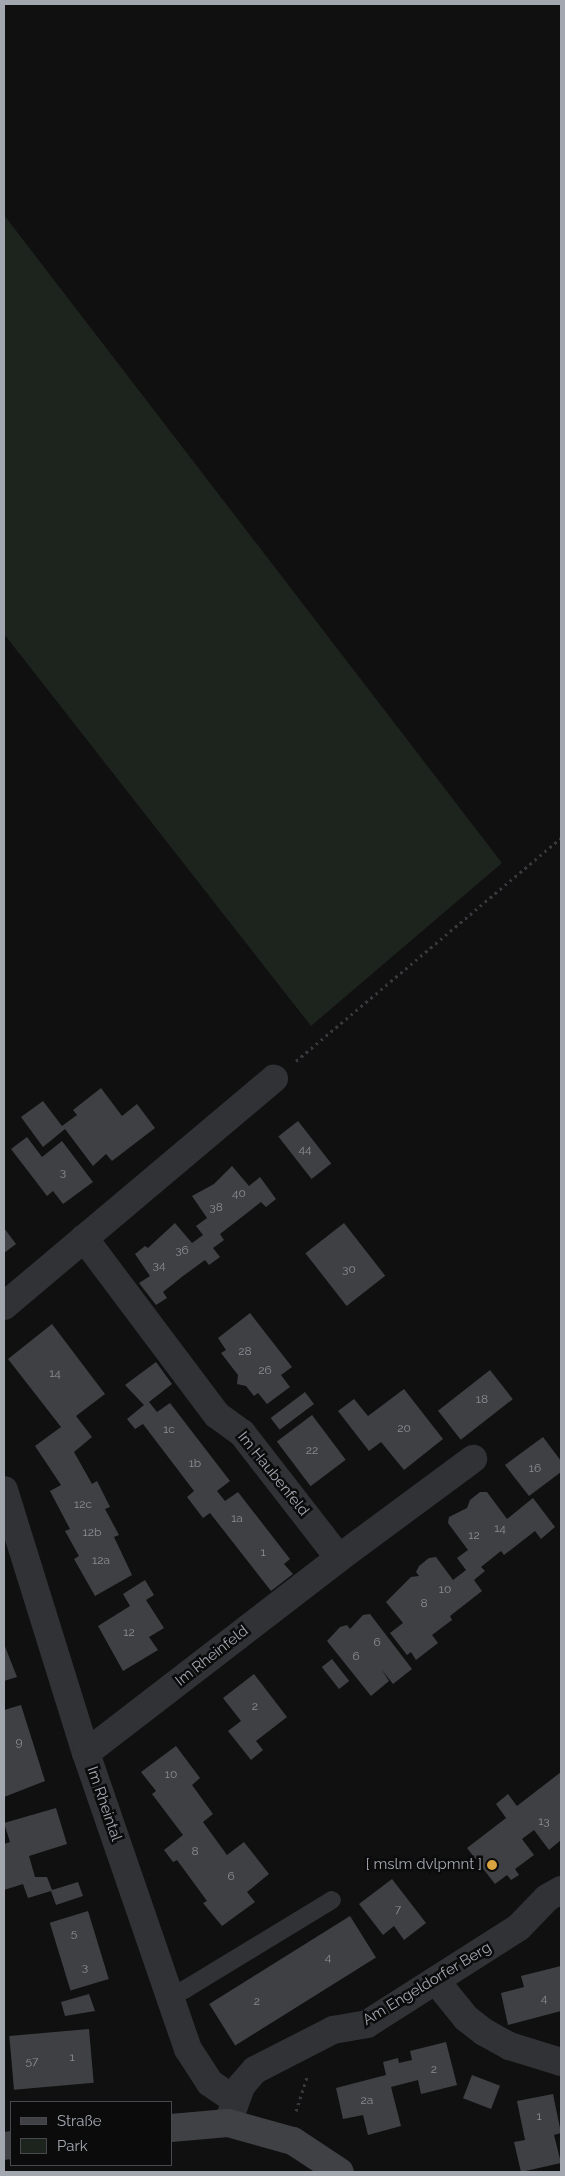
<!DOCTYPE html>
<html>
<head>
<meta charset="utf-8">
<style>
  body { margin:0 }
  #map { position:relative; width:565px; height:2176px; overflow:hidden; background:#101011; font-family:Raleway,sans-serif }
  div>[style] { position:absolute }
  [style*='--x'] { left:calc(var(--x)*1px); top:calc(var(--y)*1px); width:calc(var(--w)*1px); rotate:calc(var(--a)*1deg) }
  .green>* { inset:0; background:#1d231d }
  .building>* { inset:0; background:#3f4044; transform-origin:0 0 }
  .path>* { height:3px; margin-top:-1.5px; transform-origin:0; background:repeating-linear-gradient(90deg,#38393c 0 2.5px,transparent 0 6.5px) }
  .lane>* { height:18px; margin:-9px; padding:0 9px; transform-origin:9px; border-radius:9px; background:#313235 }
  .street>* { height:28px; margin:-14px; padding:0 14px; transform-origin:14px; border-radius:14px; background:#313235 }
  .secondary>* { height:28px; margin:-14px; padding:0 14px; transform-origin:14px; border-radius:14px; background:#404145 }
  .dots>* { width:14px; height:14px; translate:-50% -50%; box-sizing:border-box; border:2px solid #0b0b0c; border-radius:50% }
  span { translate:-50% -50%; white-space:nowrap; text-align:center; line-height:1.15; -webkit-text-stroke:5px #0b0b0c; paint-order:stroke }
  .number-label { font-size:12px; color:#8a8d95 }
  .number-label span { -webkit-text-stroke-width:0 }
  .street-label { font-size:15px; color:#a3a7b0 }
  .poi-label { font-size:15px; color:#a3a7b0 }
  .right { translate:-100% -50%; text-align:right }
  .frame { position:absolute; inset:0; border:5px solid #a3a7b0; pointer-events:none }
  .legend { position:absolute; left:10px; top:2101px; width:162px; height:65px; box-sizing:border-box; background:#0b0b0c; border:1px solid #48494e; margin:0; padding:6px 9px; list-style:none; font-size:15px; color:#a3a7b0 }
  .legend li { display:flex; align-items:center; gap:10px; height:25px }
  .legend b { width:25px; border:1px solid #48494e }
</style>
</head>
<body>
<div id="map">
  <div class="green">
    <i style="clip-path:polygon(4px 215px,502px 863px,311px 1026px,4px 634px)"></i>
  </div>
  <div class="building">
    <i style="clip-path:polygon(101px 1088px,122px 1116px,137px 1104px,155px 1128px,112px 1161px,106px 1154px,93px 1166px,65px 1129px,43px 1147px,21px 1117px,43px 1101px,62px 1126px,77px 1115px,73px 1110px)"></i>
    <i style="left:298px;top:1121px;width:54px;height:25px;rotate:52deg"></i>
    <i style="clip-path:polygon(27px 1137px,42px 1157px,62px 1141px,93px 1182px,63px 1204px,53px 1191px,47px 1196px,11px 1149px)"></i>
    <i style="clip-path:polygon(232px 1166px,249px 1186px,260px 1177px,276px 1199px,266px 1207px,261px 1202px,220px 1234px,224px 1240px,213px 1248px,220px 1257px,209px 1265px,205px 1260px,183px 1276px,163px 1292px,167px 1298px,156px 1305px,139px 1283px,150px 1276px,135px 1254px,145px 1246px,148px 1248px,175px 1223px,192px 1243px,203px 1235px,196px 1226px,207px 1218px,192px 1196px,214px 1184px)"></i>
    <i style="left:344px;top:1223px;width:67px;height:49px;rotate:52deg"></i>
    <i style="clip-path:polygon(4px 1228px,16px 1244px,4px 1253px)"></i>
    <i style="clip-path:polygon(250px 1313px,292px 1367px,281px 1375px,290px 1387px,267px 1404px,258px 1393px,254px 1396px,246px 1386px,237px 1384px,238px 1375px,221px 1353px,226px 1350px,218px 1338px)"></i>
    <i style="clip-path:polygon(52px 1324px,105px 1394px,76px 1416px,92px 1437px,74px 1452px,92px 1484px,97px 1481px,110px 1507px,105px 1509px,119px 1535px,114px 1537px,132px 1575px,95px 1596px,74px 1559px,79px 1556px,65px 1531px,70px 1529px,50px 1491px,61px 1485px,35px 1446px,61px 1427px,8px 1359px)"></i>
    <i style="clip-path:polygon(156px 1362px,172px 1384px,149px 1402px,157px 1412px,170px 1403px,230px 1481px,217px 1491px,225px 1501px,238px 1492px,290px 1559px,284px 1564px,293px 1574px,271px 1591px,210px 1513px,203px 1518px,187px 1497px,194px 1491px,143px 1424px,135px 1429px,127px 1419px,144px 1405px,125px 1385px)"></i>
    <i style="left:490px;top:1370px;width:37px;height:66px;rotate:52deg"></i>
    <i style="clip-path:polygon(404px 1389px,443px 1439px,404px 1470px,381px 1442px,369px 1451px,338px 1411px,354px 1399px,368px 1416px)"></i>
    <i style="left:305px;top:1392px;width:15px;height:43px;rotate:53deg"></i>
    <i style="left:312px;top:1415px;width:56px;height:44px;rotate:53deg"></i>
    <i style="clip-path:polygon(543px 1437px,561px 1461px,561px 1472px,529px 1496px,505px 1465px)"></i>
    <i style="clip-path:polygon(480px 1492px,487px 1492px,507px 1519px,533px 1498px,555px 1527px,541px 1539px,535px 1531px,504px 1555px,501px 1551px,481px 1567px,485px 1571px,474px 1580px,482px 1591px,450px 1616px,452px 1620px,432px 1635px,438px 1643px,416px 1660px,411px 1652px,407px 1655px,390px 1633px,403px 1623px,386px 1602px,411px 1577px,419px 1576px,416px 1572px,419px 1566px,429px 1558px,436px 1557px,453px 1580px,466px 1570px,457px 1558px,468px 1550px,448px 1523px,449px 1517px,467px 1508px,470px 1500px)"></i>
    <i style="clip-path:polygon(145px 1580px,154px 1595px,146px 1600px,164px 1628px,149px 1637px,158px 1650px,123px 1671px,98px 1626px,130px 1606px,123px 1594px)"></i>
    <i style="clip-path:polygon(370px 1614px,412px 1669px,393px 1684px,382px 1670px,389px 1681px,371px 1696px,327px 1641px,340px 1627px,347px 1625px,350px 1629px,363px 1615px)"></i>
    <i style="clip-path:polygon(4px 1644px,17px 1677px,4px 1681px)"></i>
    <i style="left:332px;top:1659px;width:28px;height:13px;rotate:52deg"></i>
    <i style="clip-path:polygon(254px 1674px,287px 1717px,256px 1741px,263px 1750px,251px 1760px,228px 1731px,241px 1721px,223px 1698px)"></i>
    <i style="clip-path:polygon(21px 1705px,45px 1781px,4px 1797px,4px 1710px)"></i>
    <i style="clip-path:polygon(176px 1746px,200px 1778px,192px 1785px,213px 1814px,203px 1822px,227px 1855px,244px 1842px,269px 1874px,247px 1892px,255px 1902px,222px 1926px,203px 1903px,207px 1901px,177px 1860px,173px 1862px,164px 1850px,183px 1835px,152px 1794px,156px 1791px,141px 1772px)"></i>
    <i style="clip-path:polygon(561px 1772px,561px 1840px,549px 1850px,534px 1830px,522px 1839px,534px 1855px,515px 1869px,519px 1875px,511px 1880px,507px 1875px,495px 1884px,467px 1848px,506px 1818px,496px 1804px,508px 1794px,517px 1806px)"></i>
    <i style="clip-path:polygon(56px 1808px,67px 1844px,29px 1856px,35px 1877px,47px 1877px,52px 1890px,78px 1882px,83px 1896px,56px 1905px,51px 1891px,28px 1898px,23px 1884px,4px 1890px,4px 1844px,10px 1842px,4px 1823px)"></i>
    <i style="clip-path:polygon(392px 1879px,426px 1923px,404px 1940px,394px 1926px,383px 1935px,359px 1904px)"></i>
    <i style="left:88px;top:1911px;width:71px;height:40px;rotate:73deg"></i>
    <i style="left:350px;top:1916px;width:49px;height:166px;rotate:58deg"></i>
    <i style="clip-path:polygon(561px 1966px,561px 2011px,508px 2025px,501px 1993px,524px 1987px,521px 1976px)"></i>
    <i style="clip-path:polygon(89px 1994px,95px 2011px,65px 2016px,61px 2002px)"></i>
    <i style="left:89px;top:2029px;width:54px;height:80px;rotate:85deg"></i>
    <i style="clip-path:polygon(446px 2042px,457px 2085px,421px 2094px,418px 2080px,391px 2087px,401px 2126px,368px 2135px,363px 2115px,343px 2119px,336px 2088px,386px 2075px,383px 2062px,398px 2058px,399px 2063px,412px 2060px,410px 2051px)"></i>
    <i style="left:472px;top:2075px;width:30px;height:25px;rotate:21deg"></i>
    <i style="clip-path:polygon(553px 2094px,561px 2133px,554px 2135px,561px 2163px,521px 2172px,514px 2142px,525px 2140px,517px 2101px)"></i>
  </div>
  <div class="path">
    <i style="--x:296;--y:1061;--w:346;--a:-40.1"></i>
    <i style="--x:296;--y:2111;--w:36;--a:-72"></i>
  </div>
  <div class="lane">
    <i style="--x:169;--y:1995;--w:16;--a:-18"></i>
    <i style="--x:184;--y:1990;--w:173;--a:-31.3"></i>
  </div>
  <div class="street">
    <i style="--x:84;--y:1238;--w:221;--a:53.1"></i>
    <i style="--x:217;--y:1415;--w:31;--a:36"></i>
    <i style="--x:242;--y:1433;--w:158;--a:52.2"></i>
    <i style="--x:4;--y:1306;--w:353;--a:-40.1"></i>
    <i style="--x:4;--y:1490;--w:275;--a:72.7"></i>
    <i style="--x:86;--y:1753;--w:313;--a:71"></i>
    <i style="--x:188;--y:2049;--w:40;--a:57.1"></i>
    <i style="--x:210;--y:2083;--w:30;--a:34"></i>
    <i style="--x:86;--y:1753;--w:319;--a:-37.6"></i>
    <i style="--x:339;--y:1558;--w:167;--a:-36.5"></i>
    <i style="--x:436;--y:1981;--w:48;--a:51"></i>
    <i style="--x:466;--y:2018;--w:23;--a:38"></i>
    <i style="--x:484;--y:2032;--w:29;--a:29"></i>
    <i style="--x:509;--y:2046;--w:54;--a:17.1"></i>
    <i style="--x:230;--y:2117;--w:33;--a:-70"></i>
    <i style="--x:241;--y:2086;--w:21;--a:-49"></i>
    <i style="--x:255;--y:2070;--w:88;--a:-27.1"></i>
    <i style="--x:333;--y:2030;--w:35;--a:-10"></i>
    <i style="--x:367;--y:2024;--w:180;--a:-32.5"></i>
    <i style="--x:519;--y:1927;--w:40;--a:-46"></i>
    <i style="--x:547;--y:1898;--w:16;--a:-30"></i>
  </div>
  <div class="secondary">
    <i style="--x:171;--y:2128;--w:57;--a:-5"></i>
    <i style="--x:228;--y:2123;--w:67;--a:15.5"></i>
    <i style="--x:293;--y:2141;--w:56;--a:33.4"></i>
    <i style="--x:4;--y:2146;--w:7;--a:-8"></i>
  </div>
  <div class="dots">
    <i style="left:492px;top:1865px;background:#d9a440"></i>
  </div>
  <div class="number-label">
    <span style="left:305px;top:1150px">44</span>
    <span style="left:63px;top:1173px">3</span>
    <span style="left:239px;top:1194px">40</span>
    <span style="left:216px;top:1208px">38</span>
    <span style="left:182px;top:1251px">36</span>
    <span style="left:159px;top:1266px">34</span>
    <span style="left:349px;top:1270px">30</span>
    <span style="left:245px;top:1352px">28</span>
    <span style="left:265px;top:1371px">26</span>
    <span style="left:55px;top:1374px">14</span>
    <span style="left:482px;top:1400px">18</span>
    <span style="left:404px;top:1429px">20</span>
    <span style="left:169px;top:1430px">1c</span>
    <span style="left:312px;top:1451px">22</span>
    <span style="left:195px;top:1464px">1b</span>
    <span style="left:535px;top:1469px">16</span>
    <span style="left:83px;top:1505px">12c</span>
    <span style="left:237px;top:1519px">1a</span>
    <span style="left:500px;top:1529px">14</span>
    <span style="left:92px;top:1533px">12b</span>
    <span style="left:474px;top:1536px">12</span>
    <span style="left:263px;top:1553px">1</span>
    <span style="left:101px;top:1561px">12a</span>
    <span style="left:445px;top:1590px">10</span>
    <span style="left:424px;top:1604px">8</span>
    <span style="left:129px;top:1633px">12</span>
    <span style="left:377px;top:1643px">6</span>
    <span style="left:356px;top:1657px">6</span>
    <span style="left:255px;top:1707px">2</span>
    <span style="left:19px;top:1743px">9</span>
    <span style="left:171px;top:1775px">10</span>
    <span style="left:544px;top:1822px">13</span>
    <span style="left:195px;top:1852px">8</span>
    <span style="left:231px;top:1877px">6</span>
    <span style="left:398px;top:1910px">7</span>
    <span style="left:74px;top:1934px">5</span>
    <span style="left:328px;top:1958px">4</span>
    <span style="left:85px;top:1968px">3</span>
    <span style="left:544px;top:1999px">4</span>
    <span style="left:257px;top:2002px">2</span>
    <span style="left:72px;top:2058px">1</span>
    <span style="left:32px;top:2062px">57</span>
    <span style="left:434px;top:2070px">2</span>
    <span style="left:367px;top:2101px">2a</span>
    <span style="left:539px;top:2117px">1</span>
  </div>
  <div class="street-label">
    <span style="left:273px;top:1474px;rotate:51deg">Im Haubenfeld</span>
    <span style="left:212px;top:1656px;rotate:-38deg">Im Rheinfeld</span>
    <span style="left:104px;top:1804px;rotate:71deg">Im Rheintal</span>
    <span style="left:427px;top:1984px;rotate:-31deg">Am Engeldorfer Berg</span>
  </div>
  <div class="poi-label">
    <span class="right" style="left:482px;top:1865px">[ mslm dvlpmnt ]</span>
  </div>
  <div class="frame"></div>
  <ul class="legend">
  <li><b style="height:6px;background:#404145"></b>Straße</li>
  <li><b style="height:14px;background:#1d231d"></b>Park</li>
  </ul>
</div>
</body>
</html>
